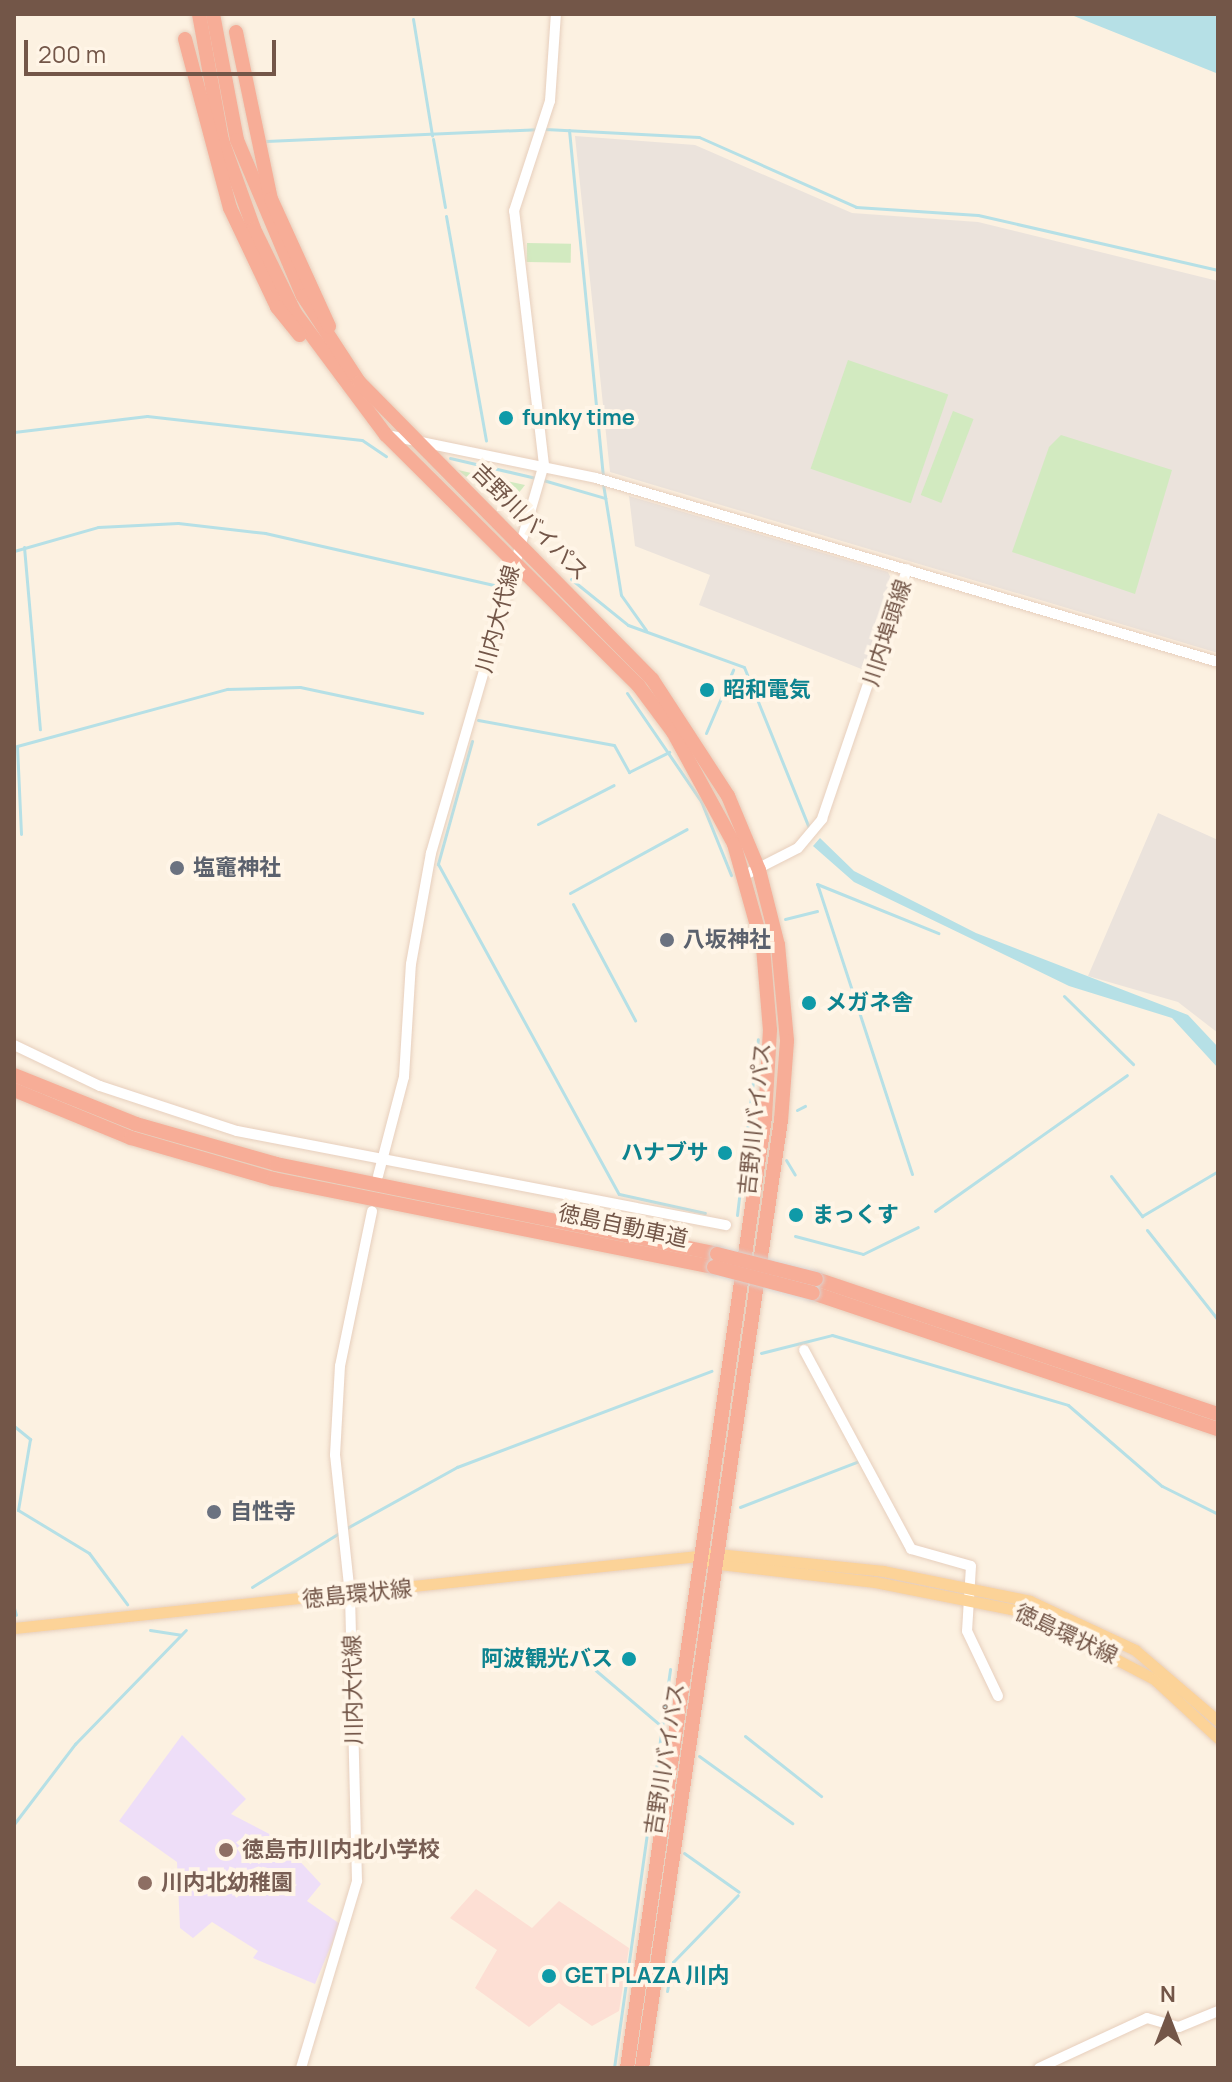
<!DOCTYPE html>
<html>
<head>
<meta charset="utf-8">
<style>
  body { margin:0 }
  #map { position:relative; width:1232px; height:2082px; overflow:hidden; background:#fcf1e1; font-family:Manrope,"Noto Sans JP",sans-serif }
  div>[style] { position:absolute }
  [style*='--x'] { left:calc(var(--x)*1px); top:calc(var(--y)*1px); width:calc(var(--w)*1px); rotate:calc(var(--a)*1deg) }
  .commercial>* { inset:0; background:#fddfd4 }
  .industrial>* { inset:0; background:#ebe3dc }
  .education>* { inset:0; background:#eedef8 }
  .green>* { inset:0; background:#d2eac0; transform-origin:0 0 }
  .water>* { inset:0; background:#b6e0e6 }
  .stream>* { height:3px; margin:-1.5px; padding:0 1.5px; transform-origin:1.5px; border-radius:1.5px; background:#b6e0e6 }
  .roads { filter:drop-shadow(0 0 2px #e7cfbd) drop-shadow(0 0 2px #e7cfbd) }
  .secondary>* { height:10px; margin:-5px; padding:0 5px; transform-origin:5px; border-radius:5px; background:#fff }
  .primary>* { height:11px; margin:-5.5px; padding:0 5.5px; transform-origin:5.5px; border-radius:5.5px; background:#fcd398 }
  .highway>* { height:14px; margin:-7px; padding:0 7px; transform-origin:7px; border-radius:7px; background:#f7ad97 }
  .bridges { filter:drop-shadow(0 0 2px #dbd3cf) drop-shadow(0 0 2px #dbd3cf) }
  .highway-bridge>* { height:14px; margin:-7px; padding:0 7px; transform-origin:7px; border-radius:7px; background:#f7ad97 }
  .dots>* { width:22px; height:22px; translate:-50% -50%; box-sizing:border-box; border:4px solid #fff5e7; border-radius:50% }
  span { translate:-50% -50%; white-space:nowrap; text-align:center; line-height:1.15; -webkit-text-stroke:8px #fff5e7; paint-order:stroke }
  .culture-label { font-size:22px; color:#0d838f; font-weight:700 }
  .left { translate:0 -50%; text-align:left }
  .right { translate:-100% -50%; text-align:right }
  .street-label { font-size:22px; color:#735648 }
  .worship-label { font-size:22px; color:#5b616d; font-weight:700 }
  .education-label { font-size:22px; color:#785e54; font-weight:700 }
  .frame { position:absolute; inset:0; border:16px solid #735648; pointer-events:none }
  .north { position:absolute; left:1128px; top:1978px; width:80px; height:80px; -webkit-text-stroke:6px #fff5e7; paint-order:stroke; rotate:0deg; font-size:22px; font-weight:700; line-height:32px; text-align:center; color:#735648 }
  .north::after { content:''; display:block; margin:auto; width:28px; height:36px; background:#735648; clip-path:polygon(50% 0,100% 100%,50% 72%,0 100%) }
  .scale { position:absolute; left:24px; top:40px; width:252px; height:36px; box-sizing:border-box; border:4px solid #735648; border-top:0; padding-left:10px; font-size:24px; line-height:28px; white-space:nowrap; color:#735648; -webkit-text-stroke:6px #fff5e7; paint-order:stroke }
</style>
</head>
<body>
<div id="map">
  <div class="commercial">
    <i style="clip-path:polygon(476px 1889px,532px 1928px,559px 1901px,629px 1948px,619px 2011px,592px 2026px,559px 2003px,529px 2027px,475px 1988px,497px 1950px,450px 1918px)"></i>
  </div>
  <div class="industrial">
    <i style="clip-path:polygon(575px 136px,695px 145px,852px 213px,978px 222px,1218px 281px,1218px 653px,610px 472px)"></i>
    <i style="clip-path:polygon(629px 496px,888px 572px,893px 583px,864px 670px,699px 605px,710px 575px,635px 546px)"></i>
    <i style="clip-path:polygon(1158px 813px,1218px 840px,1218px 1033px,1178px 1002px,1088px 976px)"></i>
  </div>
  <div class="education">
    <i style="clip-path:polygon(182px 1735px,246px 1799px,231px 1814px,279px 1839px,321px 1884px,307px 1901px,340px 1924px,315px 1984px,253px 1958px,258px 1951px,212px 1922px,193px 1938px,180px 1928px,177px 1862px,119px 1821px)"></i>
  </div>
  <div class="green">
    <i style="left:527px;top:243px;width:44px;height:19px;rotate:1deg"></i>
    <i style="left:848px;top:360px;width:106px;height:115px;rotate:19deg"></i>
    <i style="left:953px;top:411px;width:22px;height:90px;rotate:21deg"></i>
    <i style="clip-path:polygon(1061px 435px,1172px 470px,1135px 594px,1012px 552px,1049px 447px)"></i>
    <i style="clip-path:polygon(458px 470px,525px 485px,505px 510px)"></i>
  </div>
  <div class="water">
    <i style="clip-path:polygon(1069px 14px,1218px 14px,1218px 74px,1216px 73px)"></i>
    <i style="clip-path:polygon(820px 838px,854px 871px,976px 933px,1188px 1015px,1218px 1047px,1218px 1068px,1172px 1018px,1069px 986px,854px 882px,813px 846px)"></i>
  </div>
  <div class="stream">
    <i style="--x:413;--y:19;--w:118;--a:80.7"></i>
    <i style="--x:545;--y:129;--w:154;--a:3"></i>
    <i style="--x:699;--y:137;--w:172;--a:24"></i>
    <i style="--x:856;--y:207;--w:122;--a:3.8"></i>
    <i style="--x:978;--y:215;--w:246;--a:12.9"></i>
    <i style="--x:569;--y:130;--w:349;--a:84.4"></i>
    <i style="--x:433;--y:139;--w:69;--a:80"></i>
    <i style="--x:266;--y:141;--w:272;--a:-2.5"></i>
    <i style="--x:446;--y:216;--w:228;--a:79.9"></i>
    <i style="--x:14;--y:432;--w:134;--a:-6.9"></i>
    <i style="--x:147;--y:416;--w:216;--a:6.4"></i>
    <i style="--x:362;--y:440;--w:29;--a:34"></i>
    <i style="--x:450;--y:458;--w:88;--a:13.1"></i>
    <i style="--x:543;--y:480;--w:65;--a:16.2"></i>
    <i style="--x:603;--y:484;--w:112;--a:80.8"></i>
    <i style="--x:621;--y:595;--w:43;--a:54.5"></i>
    <i style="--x:24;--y:547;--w:183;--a:85"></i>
    <i style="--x:14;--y:551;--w:87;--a:-15.9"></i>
    <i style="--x:98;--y:527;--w:80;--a:-2.9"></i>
    <i style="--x:178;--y:523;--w:88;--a:6.6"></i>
    <i style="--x:265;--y:533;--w:239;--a:12.8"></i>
    <i style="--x:571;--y:579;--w:73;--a:38.9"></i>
    <i style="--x:628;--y:625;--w:123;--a:19.9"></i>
    <i style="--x:744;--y:667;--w:174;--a:68"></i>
    <i style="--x:627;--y:693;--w:131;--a:55.6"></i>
    <i style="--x:701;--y:801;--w:80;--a:67.9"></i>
    <i style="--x:478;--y:720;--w:138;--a:10.4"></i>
    <i style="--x:614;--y:745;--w:31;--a:61"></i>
    <i style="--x:629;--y:772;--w:45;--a:-26.6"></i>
    <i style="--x:706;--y:733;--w:69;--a:-66.8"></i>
    <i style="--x:472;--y:741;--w:128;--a:105.5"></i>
    <i style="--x:438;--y:864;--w:376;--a:61.3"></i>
    <i style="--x:619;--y:1194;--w:88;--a:12.5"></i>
    <i style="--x:538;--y:824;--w:85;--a:-27.2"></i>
    <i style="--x:21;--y:834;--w:88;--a:-92.6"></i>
    <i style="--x:17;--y:746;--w:218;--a:-15.2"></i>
    <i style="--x:227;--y:689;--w:73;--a:-1.6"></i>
    <i style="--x:300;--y:687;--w:125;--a:12"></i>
    <i style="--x:570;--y:893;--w:133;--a:-28.7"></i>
    <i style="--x:573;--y:904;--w:132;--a:61.9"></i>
    <i style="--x:785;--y:919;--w:33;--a:-14"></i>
    <i style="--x:1064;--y:996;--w:97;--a:44.6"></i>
    <i style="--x:797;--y:1110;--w:9;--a:-27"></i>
    <i style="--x:786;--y:1160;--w:17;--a:59"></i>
    <i style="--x:912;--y:1174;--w:305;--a:-108.1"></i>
    <i style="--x:817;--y:884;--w:131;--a:22"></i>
    <i style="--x:1111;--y:1176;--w:51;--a:52.2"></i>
    <i style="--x:1142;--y:1216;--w:88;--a:-30.6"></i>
    <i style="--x:935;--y:1211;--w:235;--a:-35.3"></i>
    <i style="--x:737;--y:1215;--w:177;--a:-83.2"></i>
    <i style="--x:1147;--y:1230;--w:115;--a:51.7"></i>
    <i style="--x:795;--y:1236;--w:70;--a:14.8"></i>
    <i style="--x:863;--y:1254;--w:61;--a:-26.1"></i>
    <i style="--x:761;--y:1353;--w:73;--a:-14.2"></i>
    <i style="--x:832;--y:1335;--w:246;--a:16.5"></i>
    <i style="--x:1068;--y:1405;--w:124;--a:40.8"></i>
    <i style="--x:1162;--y:1486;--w:63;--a:26.6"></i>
    <i style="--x:14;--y:1426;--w:21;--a:39"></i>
    <i style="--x:30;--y:1439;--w:72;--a:99.6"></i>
    <i style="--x:18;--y:1510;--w:83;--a:31.2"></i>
    <i style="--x:89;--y:1553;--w:64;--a:53.3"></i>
    <i style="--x:740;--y:1507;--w:128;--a:-21.1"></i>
    <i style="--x:345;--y:1529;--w:128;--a:-29"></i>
    <i style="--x:457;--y:1467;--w:272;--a:-20.7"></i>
    <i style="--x:252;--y:1587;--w:102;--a:-31.8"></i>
    <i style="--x:14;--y:1608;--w:7;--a:74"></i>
    <i style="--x:150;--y:1630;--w:31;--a:9"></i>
    <i style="--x:573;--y:1651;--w:116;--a:40.4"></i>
    <i style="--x:745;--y:1736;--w:97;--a:38.3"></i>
    <i style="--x:699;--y:1756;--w:115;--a:35.8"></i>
    <i style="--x:14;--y:1824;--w:101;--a:-52.7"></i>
    <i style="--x:75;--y:1744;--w:159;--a:-45.8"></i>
    <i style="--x:684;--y:1853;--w:67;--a:35.3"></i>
    <i style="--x:667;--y:1991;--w:30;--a:-78"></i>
    <i style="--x:673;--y:1962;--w:93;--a:-45.9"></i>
    <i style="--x:614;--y:2068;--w:403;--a:-82"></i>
  </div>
  <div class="roads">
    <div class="secondary">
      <i style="--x:387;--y:435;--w:213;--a:11.6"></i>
      <i style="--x:596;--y:478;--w:649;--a:16.48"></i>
      <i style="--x:745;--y:875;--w:59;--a:-27"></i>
      <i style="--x:798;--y:848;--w:38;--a:-50"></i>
      <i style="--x:822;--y:819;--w:264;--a:-71.2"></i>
      <i style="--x:14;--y:1045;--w:95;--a:25.5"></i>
      <i style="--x:100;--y:1086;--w:144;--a:18.2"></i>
      <i style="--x:237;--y:1131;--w:498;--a:10.9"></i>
      <i style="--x:378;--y:1176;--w:102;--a:-75.3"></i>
      <i style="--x:404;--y:1077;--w:113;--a:-86.5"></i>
      <i style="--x:411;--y:964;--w:113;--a:-79.8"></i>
      <i style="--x:431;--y:853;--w:404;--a:-73.8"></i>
      <i style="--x:544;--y:465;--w:256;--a:-96.7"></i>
      <i style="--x:514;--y:211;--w:116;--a:-71.9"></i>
      <i style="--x:550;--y:101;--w:87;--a:-86.1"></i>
      <i style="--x:804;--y:1350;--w:226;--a:61.7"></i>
      <i style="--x:911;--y:1549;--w:62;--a:15.8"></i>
      <i style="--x:971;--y:1566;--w:65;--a:93.5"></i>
      <i style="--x:967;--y:1631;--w:72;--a:64.5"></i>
      <i style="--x:301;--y:2068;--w:195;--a:-73.3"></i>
      <i style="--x:357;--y:1881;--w:286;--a:-91.4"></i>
      <i style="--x:350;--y:1595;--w:141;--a:-96.1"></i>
      <i style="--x:335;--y:1455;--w:89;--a:-86.8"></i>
      <i style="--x:340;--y:1366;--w:158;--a:-78.3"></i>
      <i style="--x:1039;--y:2068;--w:119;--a:-24.8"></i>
      <i style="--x:1147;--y:2018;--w:33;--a:16"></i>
      <i style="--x:1179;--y:2027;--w:42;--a:-22.3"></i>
    </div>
    <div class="primary">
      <i style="--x:711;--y:1563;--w:165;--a:6.6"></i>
      <i style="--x:875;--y:1582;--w:153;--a:11.3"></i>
      <i style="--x:1025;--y:1612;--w:145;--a:27.4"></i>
      <i style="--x:1154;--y:1679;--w:87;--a:42.7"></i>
      <i style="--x:14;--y:1628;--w:707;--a:-6.01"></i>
      <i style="--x:717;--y:1554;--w:167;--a:5.8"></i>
      <i style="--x:883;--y:1571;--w:150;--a:11.5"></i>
      <i style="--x:1030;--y:1601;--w:116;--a:25"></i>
      <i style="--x:1135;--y:1650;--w:109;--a:40.5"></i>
    </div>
    <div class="highway">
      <i style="--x:199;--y:14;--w:128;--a:79.7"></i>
      <i style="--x:222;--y:140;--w:95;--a:70.2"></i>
      <i style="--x:254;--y:229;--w:93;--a:64"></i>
      <i style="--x:295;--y:313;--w:152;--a:53.3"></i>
      <i style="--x:386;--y:435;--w:355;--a:44.8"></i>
      <i style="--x:638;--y:685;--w:59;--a:53.3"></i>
      <i style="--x:673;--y:732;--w:128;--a:61.4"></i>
      <i style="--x:734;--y:844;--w:107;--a:74.3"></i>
      <i style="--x:763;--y:947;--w:83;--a:85.2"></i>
      <i style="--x:770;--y:1030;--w:87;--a:93.3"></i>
      <i style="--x:765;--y:1117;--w:961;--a:98.26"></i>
      <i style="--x:213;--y:14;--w:128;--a:79.2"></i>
      <i style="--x:237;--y:140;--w:169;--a:67.1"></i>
      <i style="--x:303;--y:296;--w:103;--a:56.9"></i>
      <i style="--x:359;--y:382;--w:417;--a:45.4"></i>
      <i style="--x:652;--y:679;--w:140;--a:57"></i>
      <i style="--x:728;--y:796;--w:80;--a:67.3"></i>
      <i style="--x:759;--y:870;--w:77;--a:75.8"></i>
      <i style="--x:778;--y:945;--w:96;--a:84.6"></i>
      <i style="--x:787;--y:1041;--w:79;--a:94.3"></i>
      <i style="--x:781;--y:1120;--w:958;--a:98.34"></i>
      <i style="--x:236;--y:32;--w:171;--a:78.2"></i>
      <i style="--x:271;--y:199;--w:140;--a:65.5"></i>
      <i style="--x:185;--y:39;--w:175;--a:75.1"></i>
      <i style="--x:230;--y:208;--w:110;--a:64.6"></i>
      <i style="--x:277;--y:307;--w:36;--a:51"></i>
      <i style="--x:14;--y:1075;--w:131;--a:21.9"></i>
      <i style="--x:136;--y:1124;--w:146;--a:15.9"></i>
      <i style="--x:276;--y:1164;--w:450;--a:11.5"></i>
      <i style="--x:14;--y:1090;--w:126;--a:22.3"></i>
      <i style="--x:131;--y:1138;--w:148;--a:16.1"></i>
      <i style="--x:273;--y:1179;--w:450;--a:11.3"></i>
      <i style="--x:816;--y:1279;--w:424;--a:18.6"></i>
      <i style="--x:813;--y:1293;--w:427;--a:18.6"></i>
    </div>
  </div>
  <div class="bridges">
    <div class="highway-bridge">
      <i style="--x:717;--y:1254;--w:102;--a:14.2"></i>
      <i style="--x:714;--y:1267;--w:102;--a:14.7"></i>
    </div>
  </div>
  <div class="dots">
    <i style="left:506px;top:418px;background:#0f9aa8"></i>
    <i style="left:707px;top:690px;background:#0f9aa8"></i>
    <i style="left:177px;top:868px;background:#6b7280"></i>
    <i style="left:667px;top:940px;background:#6b7280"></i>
    <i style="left:809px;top:1003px;background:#0f9aa8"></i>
    <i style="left:725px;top:1153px;background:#0f9aa8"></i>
    <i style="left:796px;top:1215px;background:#0f9aa8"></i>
    <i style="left:214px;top:1512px;background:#6b7280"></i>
    <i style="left:629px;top:1659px;background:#0f9aa8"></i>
    <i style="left:226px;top:1850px;background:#8d6e63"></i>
    <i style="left:145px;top:1883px;background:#8d6e63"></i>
    <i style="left:549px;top:1976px;background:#0f9aa8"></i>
  </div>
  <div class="culture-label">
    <span class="left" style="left:522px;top:418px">funky time</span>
    <span class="left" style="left:723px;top:690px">昭和電気</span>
    <span class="left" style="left:825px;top:1003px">メガネ舎</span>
    <span class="right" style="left:709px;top:1153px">ハナブサ</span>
    <span class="left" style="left:812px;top:1215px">まっくす</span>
    <span class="right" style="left:613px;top:1659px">阿波観光バス</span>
    <span class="left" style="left:565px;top:1976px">GET PLAZA 川内</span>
  </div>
  <div class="street-label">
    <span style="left:530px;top:522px;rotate:45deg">吉野川バイパス</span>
    <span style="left:498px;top:619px;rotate:-75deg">川内大代線</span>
    <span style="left:887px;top:633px;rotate:-72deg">川内埠頭線</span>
    <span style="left:755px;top:1119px;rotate:-84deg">吉野川バイパス</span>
    <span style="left:623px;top:1226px;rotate:12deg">徳島自動車道</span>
    <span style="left:357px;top:1594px;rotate:-6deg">徳島環状線</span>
    <span style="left:1066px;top:1634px;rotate:25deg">徳島環状線</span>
    <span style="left:353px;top:1690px;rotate:-91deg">川内大代線</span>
    <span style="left:665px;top:1759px;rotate:-81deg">吉野川バイパス</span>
  </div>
  <div class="worship-label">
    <span class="left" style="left:193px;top:868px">塩竈神社</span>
    <span class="left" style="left:683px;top:940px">八坂神社</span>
    <span class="left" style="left:230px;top:1512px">自性寺</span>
  </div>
  <div class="education-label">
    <span class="left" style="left:242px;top:1850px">徳島市川内北小学校</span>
    <span class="left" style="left:161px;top:1883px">川内北幼稚園</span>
  </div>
  <div class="frame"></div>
  <div class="north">N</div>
  <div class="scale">200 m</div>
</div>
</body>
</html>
